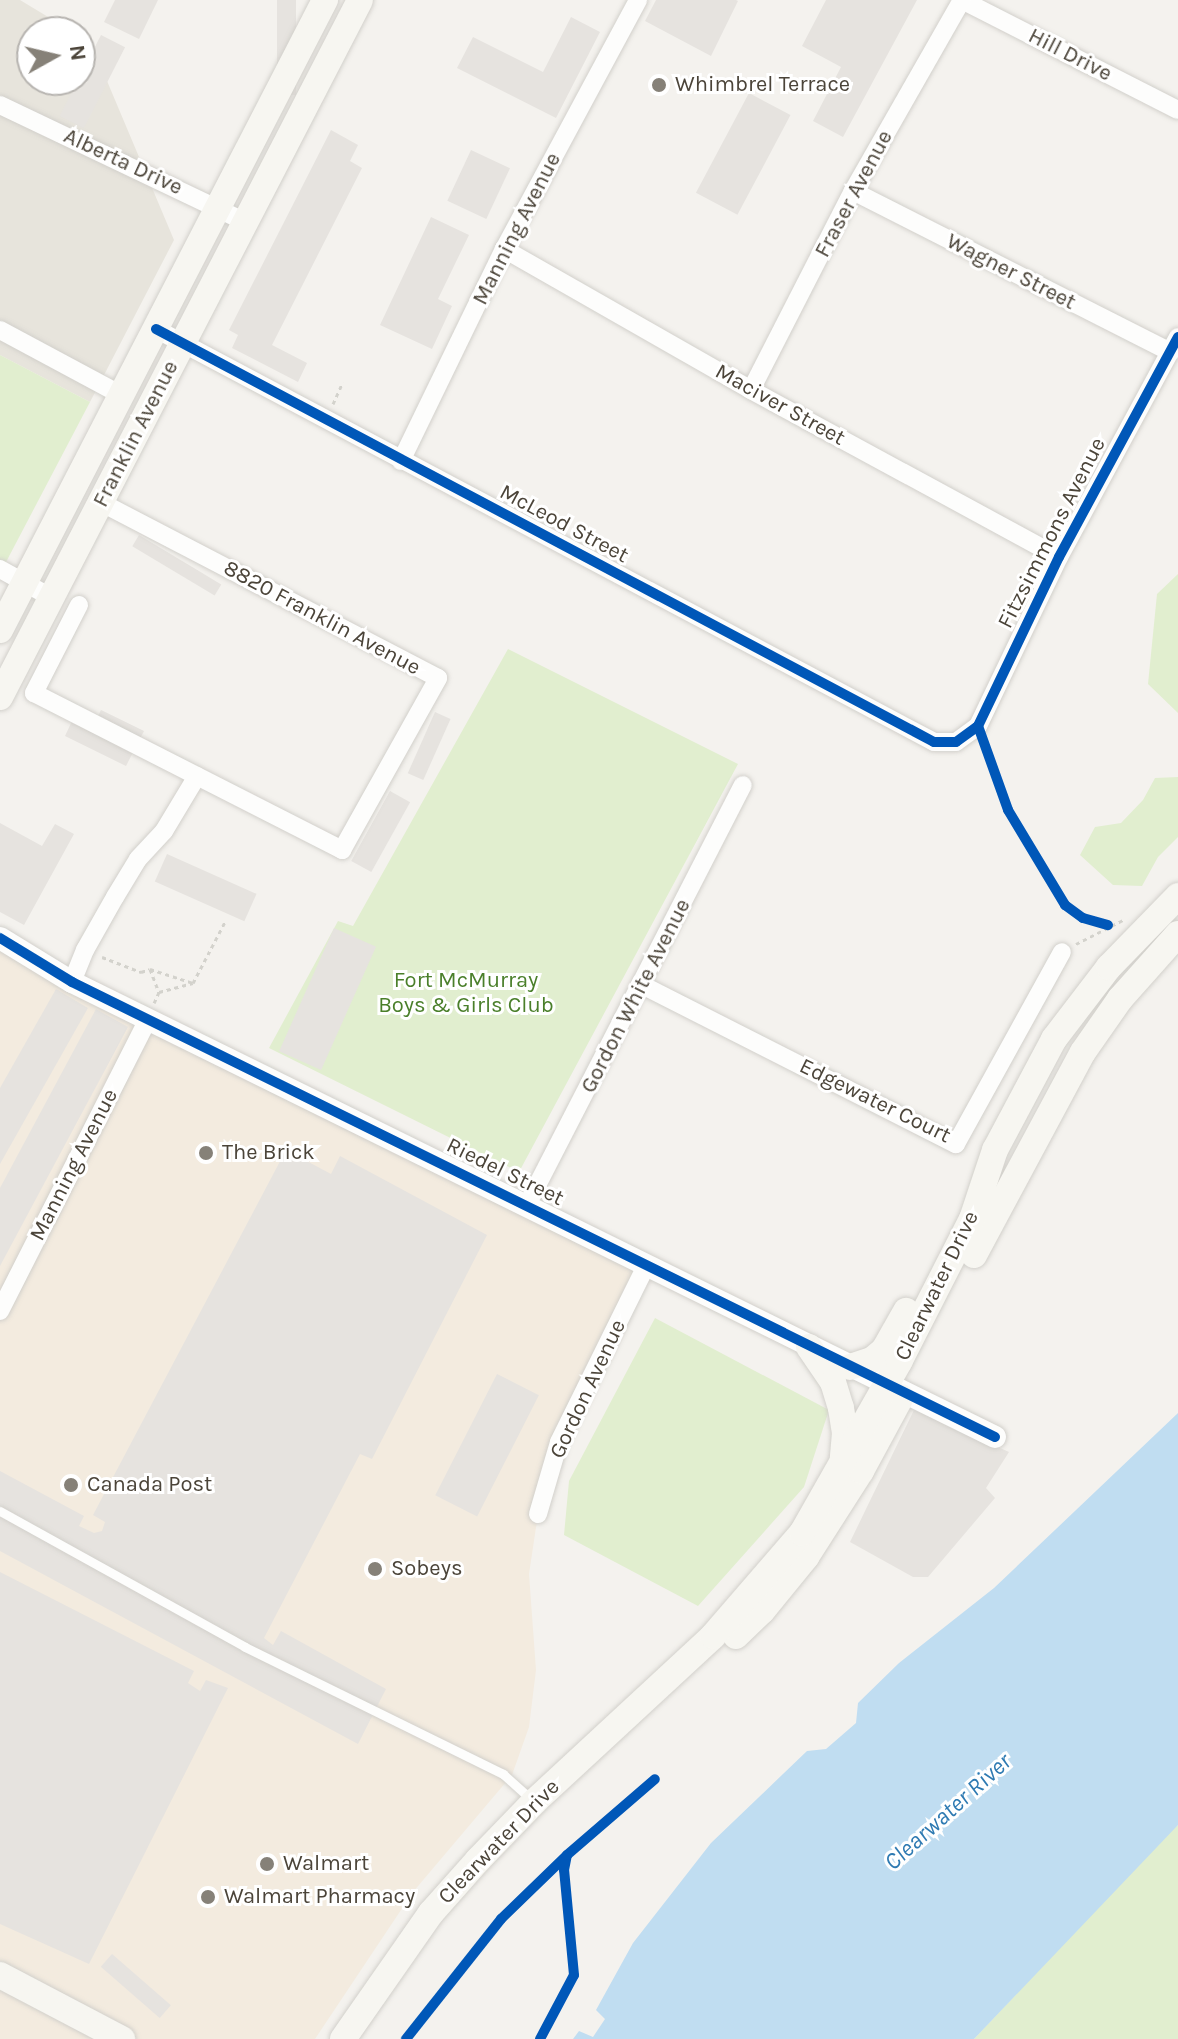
<!DOCTYPE html>
<html>
<head>
<meta charset="utf-8">
<style>
  body { margin:0 }
  #map { position:relative; width:1178px; height:2039px; overflow:hidden; background:#f4f2ee; font-family:Karla,sans-serif }
  div>[style] { position:absolute }
  [style*='--x'] { left:calc(var(--x)*1px); top:calc(var(--y)*1px); width:calc(var(--w)*1px); rotate:calc(var(--a)*1deg) }
  .residential>* { inset:0; background:#e7e4dc }
  .commercial>* { inset:0; background:#f3ebdf }
  .green>* { inset:0; background:#e1eecf }
  .parking>* { inset:0; background:#e6e3df; transform-origin:0 0 }
  .water>* { inset:0; background:#c0ddf1 }
  .path>* { height:3px; margin-top:-1.5px; transform-origin:0; background:repeating-linear-gradient(90deg,#d3d2cc 0 4px,transparent 0 8px) }
  .roads { filter:drop-shadow(0 0 2px #d2d0cb) drop-shadow(0 0 2px #d2d0cb) }
  .service>* { height:9px; margin:-4.5px; padding:0 4.5px; transform-origin:4.5px; border-radius:4.5px; background:#fdfdfc }
  .minor>* { height:18px; margin:-9px; padding:0 9px; transform-origin:9px; border-radius:9px; background:#fdfdfc }
  .tertiary>* { height:22px; margin:-11px; padding:0 11px; transform-origin:11px; border-radius:11px; background:#fdfdfc }
  .secondary>* { height:26px; margin:-13px; padding:0 13px; transform-origin:13px; border-radius:13px; background:#f7f6f1 }
  .cycleway>* { height:10px; margin:-5px; padding:0 5px; transform-origin:5px; border-radius:5px; background:#0057b8 }
  .dots>* { width:22px; height:22px; translate:-50% -50%; box-sizing:border-box; border:4px solid #fff; border-radius:50% }
  span { translate:-50% -50%; white-space:nowrap; text-align:center; line-height:1.15; -webkit-text-stroke:6px #fff; paint-order:stroke }
  .street-label { font-size:22px; color:#4b4439 }
  .poi-label { font-size:22px; color:#4b4439 }
  .left { translate:0 -50%; text-align:left }
  .park-label { font-size:22px; color:#4a7f2a }
  .water-label { font-size:24px; color:#2e7ab2; font-style:italic }
  .north { position:absolute; left:16px; top:16px; width:80px; height:80px; box-sizing:border-box; background:#fff; border:2px solid #b7b4b0; border-radius:50%; rotate:82deg; font-size:22px; font-weight:700; line-height:32px; text-align:center; color:#4b4439 }
  .north::after { content:''; display:block; margin:auto; width:28px; height:36px; background:#868178; clip-path:polygon(50% 0,100% 100%,50% 72%,0 100%) }
</style>
</head>
<body>
<div id="map">
  <div class="residential">
    <i style="clip-path:polygon(0 0,20px 0,73px 32px,32px 32px,32px 80px,80px 80px,80px 36px,91px 43px,174px 240px,90px 402px,0 355px)"></i>
  </div>
  <div class="commercial">
    <i style="clip-path:polygon(0 938px,646px 1266px,559px 1442px,538px 1514px,529px 1574px,536px 1670px,529px 1727px,512px 1775px,413px 1892px,315px 2039px,0 2039px)"></i>
  </div>
  <div class="green">
    <i style="clip-path:polygon(0 355px,90px 402px,5px 564px,0 561px)"></i>
    <i style="clip-path:polygon(1178px 574px,1178px 713px,1148px 684px,1157px 594px)"></i>
    <i style="clip-path:polygon(508px 649px,738px 764px,519px 1172px,269px 1048px,338px 921px,353px 926px)"></i>
    <i style="clip-path:polygon(1178px 777px,1178px 837px,1158px 857px,1142px 886px,1113px 885px,1080px 855px,1095px 827px,1121px 823px,1143px 800px,1155px 778px)"></i>
    <i style="clip-path:polygon(655px 1318px,829px 1410px,804px 1487px,698px 1606px,564px 1535px,569px 1481px)"></i>
    <i style="clip-path:polygon(1178px 1825px,1178px 2039px,974px 2039px,1159px 1842px)"></i>
  </div>
  <div class="parking">
    <i style="clip-path:polygon(115px 0,158px 0,139px 39px,104px 22px)"></i>
    <i style="left:277px;top:0;width:19px;height:95px"></i>
    <i style="clip-path:polygon(656px 0,736px 0,738px 1px,711px 56px,645px 21px)"></i>
    <i style="clip-path:polygon(826px 0,917px 0,843px 137px,813px 121px,841px 67px,802px 46px)"></i>
    <i style="clip-path:polygon(571px 17px,600px 32px,556px 118px,457px 68px,473px 37px,543px 72px)"></i>
    <i style="left:101px;top:35px;width:27px;height:91px;rotate:27deg"></i>
    <i style="left:749px;top:93px;width:47px;height:113px;rotate:28deg"></i>
    <i style="clip-path:polygon(331px 130px,358px 145px,350px 161px,362px 168px,272px 345px,307px 363px,298px 382px,232px 348px,238px 335px,229px 330px)"></i>
    <i style="left:471px;top:150px;width:43px;height:56px;rotate:25deg"></i>
    <i style="clip-path:polygon(431px 217px,469px 235px,438px 299px,452px 306px,432px 349px,380px 325px)"></i>
    <i style="left:139px;top:535px;width:96px;height:13px;rotate:31deg"></i>
    <i style="clip-path:polygon(101px 710px,144px 731px,126px 766px,65px 736px,73px 719px,92px 728px)"></i>
    <i style="left:435px;top:712px;width:17px;height:67px;rotate:24deg"></i>
    <i style="left:390px;top:791px;width:23px;height:80px;rotate:29deg"></i>
    <i style="clip-path:polygon(0 823px,42px 846px,55px 824px,74px 834px,24px 925px,0 912px)"></i>
    <i style="left:167px;top:854px;width:98px;height:30px;rotate:24deg"></i>
    <i style="left:334px;top:928px;width:46px;height:135px;rotate:24deg"></i>
    <i style="clip-path:polygon(56px 989px,88px 1008px,0 1164px,0 1088px)"></i>
    <i style="clip-path:polygon(96px 1009px,128px 1027px,0 1266px,0 1188px)"></i>
    <i style="clip-path:polygon(286px 1150px,331px 1174px,340px 1156px,487px 1235px,372px 1459px,360px 1454px,264px 1638px,273px 1645px,281px 1631px,386px 1689px,358px 1744px,0 1551px,0 1471px,84px 1516px,79px 1526px,94px 1533px,102px 1531px,105px 1522px,93px 1515px)"></i>
    <i style="left:497px;top:1374px;width:47px;height:136px;rotate:27deg"></i>
    <i style="clip-path:polygon(914px 1410px,1009px 1452px,986px 1488px,995px 1498px,928px 1577px,913px 1577px,850px 1542px)"></i>
    <i style="clip-path:polygon(0 1572px,194px 1671px,188px 1683px,200px 1691px,206px 1680px,228px 1688px,89px 1964px,0 1924px)"></i>
    <i style="left:112px;top:1954px;width:78px;height:17px;rotate:41deg"></i>
  </div>
  <div class="water">
    <i style="clip-path:polygon(1178px 1413px,1178px 1825px,974px 2039px,573px 2039px,579px 2031px,593px 2037px,605px 2019px,596px 2010px,633px 1943px,711px 1843px,807px 1751px,826px 1749px,856px 1723px,858px 1703px,899px 1663px,994px 1588px)"></i>
  </div>
  <div class="path">
    <i style="--x:333;--y:404;--w:24;--a:-66"></i>
    <i style="--x:1076;--y:944;--w:55;--a:-27"></i>
    <i style="--x:102;--y:957;--w:42;--a:21"></i>
    <i style="--x:141;--y:972;--w:9;--a:-18"></i>
    <i style="--x:150;--y:969;--w:45;--a:18"></i>
    <i style="--x:193;--y:983;--w:71;--a:-62.4"></i>
    <i style="--x:150;--y:969;--w:25;--a:69"></i>
    <i style="--x:159;--y:992;--w:12;--a:114"></i>
    <i style="--x:159;--y:992;--w:35;--a:-15"></i>
  </div>
  <div class="roads">
    <div class="service">
      <i style="--x:0;--y:1511;--w:280;--a:29"></i>
      <i style="--x:245;--y:1647;--w:288;--a:26.2"></i>
      <i style="--x:503;--y:1774;--w:38;--a:42"></i>
    </div>
    <div class="minor">
      <i style="--x:962;--y:0;--w:242;--a:27"></i>
      <i style="--x:0;--y:105;--w:272;--a:25.5"></i>
      <i style="--x:853;--y:191;--w:356;--a:26.9"></i>
      <i style="--x:504;--y:249;--w:284;--a:29.7"></i>
      <i style="--x:751;--y:390;--w:350;--a:28.5"></i>
      <i style="--x:156;--y:329;--w:881;--a:27.96"></i>
      <i style="--x:934;--y:742;--w:22;--a:0"></i>
      <i style="--x:956;--y:742;--w:27;--a:-36"></i>
      <i style="--x:978;--y:726;--w:187;--a:-64.4"></i>
      <i style="--x:1059;--y:557;--w:250;--a:-61.6"></i>
      <i style="--x:0;--y:330;--w:137;--a:28.2"></i>
      <i style="--x:751;--y:390;--w:224;--a:-62.9"></i>
      <i style="--x:853;--y:191;--w:220;--a:-60.3"></i>
      <i style="--x:401;--y:461;--w:236;--a:-64.1"></i>
      <i style="--x:504;--y:249;--w:283;--a:-61.7"></i>
      <i style="--x:0;--y:569;--w:60;--a:29.1"></i>
      <i style="--x:79;--y:605;--w:99;--a:117.1"></i>
      <i style="--x:34;--y:693;--w:346;--a:27"></i>
      <i style="--x:342;--y:850;--w:197;--a:-60.8"></i>
      <i style="--x:438;--y:678;--w:381;--a:-152.5"></i>
      <i style="--x:72;--y:982;--w:35;--a:-68"></i>
      <i style="--x:85;--y:950;--w:61;--a:-60.5"></i>
      <i style="--x:115;--y:897;--w:44;--a:-58.8"></i>
      <i style="--x:138;--y:859;--w:38;--a:-47"></i>
      <i style="--x:164;--y:831;--w:64;--a:-59"></i>
      <i style="--x:642;--y:985;--w:352;--a:26.9"></i>
      <i style="--x:956;--y:1144;--w:219;--a:-61.1"></i>
      <i style="--x:527;--y:1205;--w:472;--a:-62.8"></i>
      <i style="--x:0;--y:1311;--w:327;--a:-63.1"></i>
      <i style="--x:538;--y:1514;--w:75;--a:-73.7"></i>
      <i style="--x:559;--y:1442;--w:196;--a:-63.7"></i>
    </div>
    <div class="tertiary">
      <i style="--x:0;--y:938;--w:84;--a:31.4"></i>
      <i style="--x:72;--y:982;--w:1029;--a:26.24"></i>
    </div>
    <div class="secondary">
      <i style="--x:0;--y:630;--w:709;--a:-62.71"></i>
      <i style="--x:0;--y:697;--w:784;--a:-62.68"></i>
      <i style="--x:974;--y:1255;--w:230;--a:-61.8"></i>
      <i style="--x:1083;--y:1052;--w:65;--a:-55.1"></i>
      <i style="--x:1120;--y:999;--w:87;--a:-48.3"></i>
      <i style="--x:809;--y:1347;--w:42;--a:55.6"></i>
      <i style="--x:833;--y:1382;--w:27;--a:73"></i>
      <i style="--x:841;--y:1408;--w:25;--a:81"></i>
      <i style="--x:845;--y:1433;--w:25;--a:95"></i>
      <i style="--x:850;--y:1367;--w:23;--a:-18"></i>
      <i style="--x:872;--y:1360;--w:16;--a:-40"></i>
      <i style="--x:884;--y:1350;--w:45;--a:-60.6"></i>
      <i style="--x:736;--y:1636;--w:36;--a:-44"></i>
      <i style="--x:762;--y:1611;--w:70;--a:-50.8"></i>
      <i style="--x:806;--y:1557;--w:102;--a:-57.4"></i>
      <i style="--x:861;--y:1471;--w:84;--a:-61.6"></i>
      <i style="--x:0;--y:1975;--w:138;--a:27.7"></i>
      <i style="--x:343;--y:2039;--w:154;--a:-55.1"></i>
      <i style="--x:431;--y:1913;--w:71;--a:-48.4"></i>
      <i style="--x:478;--y:1860;--w:81;--a:-46"></i>
      <i style="--x:534;--y:1802;--w:244;--a:-42.8"></i>
      <i style="--x:713;--y:1636;--w:136;--a:-49.2"></i>
      <i style="--x:802;--y:1533;--w:197;--a:-60.4"></i>
      <i style="--x:899;--y:1362;--w:161;--a:-63"></i>
      <i style="--x:972;--y:1219;--w:73;--a:-71.6"></i>
      <i style="--x:995;--y:1150;--w:126;--a:-62"></i>
      <i style="--x:1054;--y:1039;--w:91;--a:-52.6"></i>
      <i style="--x:1109;--y:967;--w:99;--a:-45.8"></i>
    </div>
  </div>
  <div class="cycleway">
    <i style="--x:156;--y:329;--w:881;--a:27.96"></i>
    <i style="--x:934;--y:742;--w:22;--a:0"></i>
    <i style="--x:956;--y:742;--w:27;--a:-36"></i>
    <i style="--x:978;--y:726;--w:187;--a:-64.4"></i>
    <i style="--x:1059;--y:557;--w:250;--a:-61.6"></i>
    <i style="--x:978;--y:726;--w:89;--a:70.3"></i>
    <i style="--x:1008;--y:810;--w:111;--a:59"></i>
    <i style="--x:1065;--y:905;--w:22;--a:36"></i>
    <i style="--x:1083;--y:918;--w:26;--a:16"></i>
    <i style="--x:0;--y:938;--w:84;--a:31.4"></i>
    <i style="--x:72;--y:982;--w:1029;--a:26.24"></i>
    <i style="--x:406;--y:2039;--w:153;--a:-51.6"></i>
    <i style="--x:501;--y:1919;--w:92;--a:-44.1"></i>
    <i style="--x:540;--y:2039;--w:72;--a:-62"></i>
    <i style="--x:574;--y:1975;--w:105;--a:-95.4"></i>
    <i style="--x:564;--y:1870;--w:15;--a:-79"></i>
    <i style="--x:567;--y:1855;--w:116;--a:-40.8"></i>
  </div>
  <div class="dots">
    <i style="left:659px;top:85px;background:#868178"></i>
    <i style="left:206px;top:1153px;background:#868178"></i>
    <i style="left:71px;top:1485px;background:#868178"></i>
    <i style="left:375px;top:1569px;background:#868178"></i>
    <i style="left:267px;top:1864px;background:#868178"></i>
    <i style="left:208px;top:1897px;background:#868178"></i>
  </div>
  <div class="street-label">
    <span style="left:1070px;top:55px;rotate:27deg">Hill Drive</span>
    <span style="left:123px;top:162px;rotate:25deg">Alberta Drive</span>
    <span style="left:854px;top:194px;rotate:-62deg">Fraser Avenue</span>
    <span style="left:517px;top:229px;rotate:-63deg">Manning Avenue</span>
    <span style="left:1011px;top:272px;rotate:27deg">Wagner Street</span>
    <span style="left:780px;top:405px;rotate:29deg">Maciver Street</span>
    <span style="left:136px;top:434px;rotate:-63deg">Franklin Avenue</span>
    <span style="left:564px;top:524px;rotate:28deg">McLeod Street</span>
    <span style="left:1052px;top:533px;rotate:-63deg">Fitzsimmons Avenue</span>
    <span style="left:322px;top:618px;rotate:28deg">8820 Franklin Avenue</span>
    <span style="left:636px;top:996px;rotate:-63deg">Gordon White Avenue</span>
    <span style="left:875px;top:1101px;rotate:26deg">Edgewater Court</span>
    <span style="left:74px;top:1165px;rotate:-63deg">Manning Avenue</span>
    <span style="left:505px;top:1172px;rotate:26deg">Riedel Street</span>
    <span style="left:937px;top:1286px;rotate:-64deg">Clearwater Drive</span>
    <span style="left:588px;top:1389px;rotate:-65deg">Gordon Avenue</span>
    <span style="left:499px;top:1842px;rotate:-46deg">Clearwater Drive</span>
  </div>
  <div class="poi-label">
    <span class="left" style="left:675px;top:85px">Whimbrel Terrace</span>
    <span class="left" style="left:222px;top:1153px">The Brick</span>
    <span class="left" style="left:87px;top:1485px">Canada Post</span>
    <span class="left" style="left:391px;top:1569px">Sobeys</span>
    <span class="left" style="left:283px;top:1864px">Walmart</span>
    <span class="left" style="left:224px;top:1897px">Walmart Pharmacy</span>
  </div>
  <div class="park-label">
    <span style="left:466px;top:993px">Fort McMurray<br>Boys &amp; Girls Club</span>
  </div>
  <div class="water-label">
    <span style="left:948px;top:1812px;rotate:-42deg">Clearwater River</span>
  </div>
  <div class="north">N</div>
</div>
</body>
</html>
